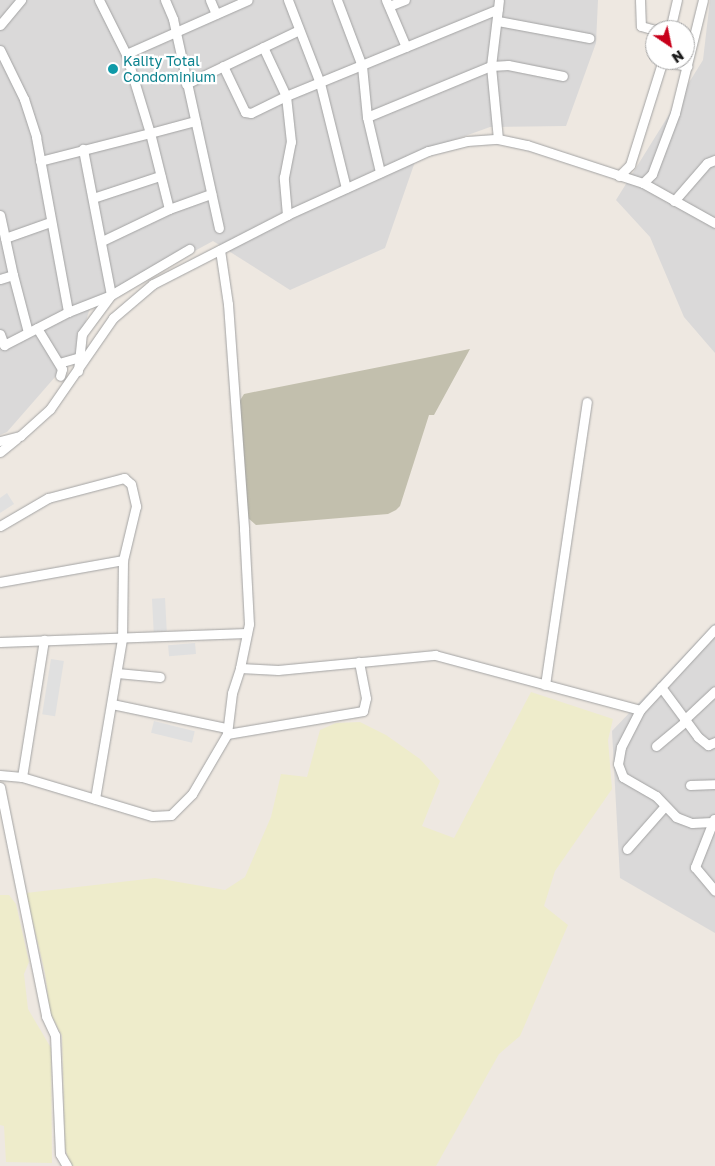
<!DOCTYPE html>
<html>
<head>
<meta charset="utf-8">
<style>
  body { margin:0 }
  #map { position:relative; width:715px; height:1166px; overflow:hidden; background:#eee8e1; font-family:"Golos Text",sans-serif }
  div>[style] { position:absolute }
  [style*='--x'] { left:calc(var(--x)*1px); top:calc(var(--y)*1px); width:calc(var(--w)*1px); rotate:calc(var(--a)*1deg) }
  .residential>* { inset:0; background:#dad9d9 }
  .construction>* { inset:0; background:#c2bfad }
  .farmland>* { inset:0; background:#eeeccb }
  .parking>* { inset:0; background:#e0e0e0; transform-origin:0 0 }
  .roads { filter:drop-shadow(0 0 1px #a3a3a3) drop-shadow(0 0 1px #a3a3a3) }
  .minor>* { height:9px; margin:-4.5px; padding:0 4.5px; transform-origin:4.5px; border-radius:4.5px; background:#fff }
  .dots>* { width:14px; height:14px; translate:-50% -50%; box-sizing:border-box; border:2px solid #fff; border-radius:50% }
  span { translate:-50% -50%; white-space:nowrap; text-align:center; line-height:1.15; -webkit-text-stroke:4.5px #fff; paint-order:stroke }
  .culture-label { font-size:14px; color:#0d838f }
  .left { translate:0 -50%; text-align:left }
  .north { position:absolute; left:645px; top:20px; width:50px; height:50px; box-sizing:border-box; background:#fff; border:1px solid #a4a4a4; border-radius:50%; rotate:146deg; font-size:14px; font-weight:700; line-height:20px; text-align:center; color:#1c1c1c }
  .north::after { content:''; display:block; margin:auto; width:18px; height:22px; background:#c8001b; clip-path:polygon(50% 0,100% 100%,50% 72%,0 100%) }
</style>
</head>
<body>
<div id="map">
  <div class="residential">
    <i style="clip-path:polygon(0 0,598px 0,596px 43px,566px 126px,490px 127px,418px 153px,385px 248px,290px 290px,213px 241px,90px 308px,76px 353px,7px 432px,0 435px)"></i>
    <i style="clip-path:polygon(710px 0,715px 0,715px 353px,684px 317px,650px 237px,616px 200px,703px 60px)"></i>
    <i style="clip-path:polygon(715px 623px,715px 933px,620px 878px,612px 731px)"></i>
  </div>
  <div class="construction">
    <i style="clip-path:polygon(470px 349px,434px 415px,429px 415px,400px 506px,396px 510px,388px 514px,256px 525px,248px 518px,239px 402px,244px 394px)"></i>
  </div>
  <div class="farmland">
    <i style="clip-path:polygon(531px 692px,613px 719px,608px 740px,612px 789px,555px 871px,544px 906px,568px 925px,520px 1036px,499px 1054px,436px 1166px,70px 1166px,65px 1147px,62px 1036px,50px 1012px,45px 973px,26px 893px,155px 878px,225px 890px,245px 877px,271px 817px,281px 774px,307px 777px,320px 730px,336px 723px,360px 722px,386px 735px,420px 759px,440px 781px,422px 826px,454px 838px)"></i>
    <i style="clip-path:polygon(0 895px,9px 895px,16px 904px,29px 962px,24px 974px,28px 1009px,51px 1048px,52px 1163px,6px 1162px,4px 1126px,0 1125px)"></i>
  </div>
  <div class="parking">
    <i style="clip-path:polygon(7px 493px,14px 504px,0 513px,0 498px)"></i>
    <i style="left:165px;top:598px;width:33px;height:13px;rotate:87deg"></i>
    <i style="left:195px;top:643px;width:11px;height:27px;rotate:85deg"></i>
    <i style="left:51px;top:659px;width:13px;height:56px;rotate:9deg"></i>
    <i style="left:154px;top:721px;width:42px;height:12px;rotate:14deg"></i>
  </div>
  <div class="roads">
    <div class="minor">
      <i style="--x:99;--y:0;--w:60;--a:63.4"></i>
      <i style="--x:126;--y:54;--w:133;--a:-23.9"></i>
      <i style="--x:165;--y:0;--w:21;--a:67"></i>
      <i style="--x:173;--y:19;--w:214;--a:77.6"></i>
      <i style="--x:210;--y:0;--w:15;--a:67"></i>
      <i style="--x:288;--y:0;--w:89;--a:68.9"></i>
      <i style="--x:320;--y:83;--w:108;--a:76.1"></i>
      <i style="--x:337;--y:0;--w:71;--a:69.3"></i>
      <i style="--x:362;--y:66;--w:51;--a:84.4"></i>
      <i style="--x:367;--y:117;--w:57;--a:76.7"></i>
      <i style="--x:386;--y:0;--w:51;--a:66.9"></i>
      <i style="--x:640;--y:0;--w:26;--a:88"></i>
      <i style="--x:641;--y:26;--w:15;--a:16"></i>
      <i style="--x:389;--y:6;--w:17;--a:-21"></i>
      <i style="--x:498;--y:21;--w:93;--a:10.6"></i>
      <i style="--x:0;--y:25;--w:33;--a:-50"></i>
      <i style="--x:670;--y:30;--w:31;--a:-77"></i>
      <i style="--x:0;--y:50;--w:55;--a:63.9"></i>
      <i style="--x:24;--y:99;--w:40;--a:72"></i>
      <i style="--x:36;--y:137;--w:178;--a:79.6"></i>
      <i style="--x:663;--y:61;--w:25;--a:12"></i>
      <i style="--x:223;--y:66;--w:51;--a:64.4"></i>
      <i style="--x:245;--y:112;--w:6;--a:9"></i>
      <i style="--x:251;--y:113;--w:39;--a:-26"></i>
      <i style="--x:286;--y:96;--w:54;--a:-115.1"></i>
      <i style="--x:186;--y:84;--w:125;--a:-25.5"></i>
      <i style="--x:367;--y:117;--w:134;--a:-22.4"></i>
      <i style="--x:491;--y:66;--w:17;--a:-3"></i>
      <i style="--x:508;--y:65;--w:56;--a:11.3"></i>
      <i style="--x:498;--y:139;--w:73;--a:-95.5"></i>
      <i style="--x:491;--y:66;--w:66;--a:-83.1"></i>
      <i style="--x:40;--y:161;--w:114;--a:-14.3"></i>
      <i style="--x:150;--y:133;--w:83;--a:-106.9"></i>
      <i style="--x:619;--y:176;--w:16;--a:-45"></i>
      <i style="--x:630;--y:165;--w:110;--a:-72.6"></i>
      <i style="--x:643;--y:183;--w:13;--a:-45"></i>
      <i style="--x:652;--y:174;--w:65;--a:-69.3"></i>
      <i style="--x:675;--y:113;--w:116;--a:-76.1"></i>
      <i style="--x:93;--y:198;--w:71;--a:-18.2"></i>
      <i style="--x:674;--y:201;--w:50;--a:-49"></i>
      <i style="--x:707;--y:163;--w:9;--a:-21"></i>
      <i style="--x:169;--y:209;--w:78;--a:-104"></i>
      <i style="--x:150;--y:133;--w:47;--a:-14.9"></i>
      <i style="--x:0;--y:215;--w:61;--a:77.8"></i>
      <i style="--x:13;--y:275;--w:14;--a:163"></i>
      <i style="--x:287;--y:215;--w:38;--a:-95"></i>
      <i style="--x:284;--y:177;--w:36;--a:-79"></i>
      <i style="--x:291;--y:142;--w:46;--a:-96.2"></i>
      <i style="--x:286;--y:96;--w:229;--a:-22.3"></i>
      <i style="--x:5;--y:238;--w:48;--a:-19.6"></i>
      <i style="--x:102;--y:241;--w:74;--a:-25.5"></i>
      <i style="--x:169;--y:209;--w:45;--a:-19.7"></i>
      <i style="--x:220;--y:250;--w:55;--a:81.6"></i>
      <i style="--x:228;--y:304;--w:226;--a:85.9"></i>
      <i style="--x:244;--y:529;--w:95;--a:87"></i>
      <i style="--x:249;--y:624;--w:45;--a:101.6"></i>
      <i style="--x:240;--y:668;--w:38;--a:3"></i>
      <i style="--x:278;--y:670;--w:158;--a:-5.5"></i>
      <i style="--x:435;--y:655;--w:212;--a:15"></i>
      <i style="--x:640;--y:710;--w:110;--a:-47.2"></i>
      <i style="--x:13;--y:275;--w:59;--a:75.3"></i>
      <i style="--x:37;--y:328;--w:48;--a:58.6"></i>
      <i style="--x:62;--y:369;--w:7;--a:106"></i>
      <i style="--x:0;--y:334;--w:12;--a:70"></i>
      <i style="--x:4;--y:345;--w:72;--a:-27.3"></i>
      <i style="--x:68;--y:312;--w:46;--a:-21.6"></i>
      <i style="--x:111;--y:295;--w:91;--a:-30.5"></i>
      <i style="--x:59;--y:363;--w:19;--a:-16"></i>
      <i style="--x:78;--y:371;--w:37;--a:-84"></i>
      <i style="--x:82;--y:334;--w:49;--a:-53.4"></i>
      <i style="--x:111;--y:295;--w:149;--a:-100.9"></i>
      <i style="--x:0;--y:441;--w:21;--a:-14"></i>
      <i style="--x:20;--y:436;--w:40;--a:-42"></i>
      <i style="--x:50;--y:409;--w:111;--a:-55.3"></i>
      <i style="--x:113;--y:318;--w:52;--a:-40.4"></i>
      <i style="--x:153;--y:284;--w:151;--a:-27.2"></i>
      <i style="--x:287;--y:215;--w:155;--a:-24.4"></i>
      <i style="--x:428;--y:151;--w:40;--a:-14.4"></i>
      <i style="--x:467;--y:141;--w:31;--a:-4"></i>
      <i style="--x:498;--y:139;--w:30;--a:12"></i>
      <i style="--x:527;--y:145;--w:122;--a:18.1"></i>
      <i style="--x:643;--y:183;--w:82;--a:29.1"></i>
      <i style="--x:0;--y:452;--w:21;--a:-39"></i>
      <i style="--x:0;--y:526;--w:56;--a:-30.3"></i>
      <i style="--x:48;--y:498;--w:79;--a:-14.7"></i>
      <i style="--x:124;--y:478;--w:9;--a:41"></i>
      <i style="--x:131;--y:484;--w:23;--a:77"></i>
      <i style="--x:136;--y:506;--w:56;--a:103.5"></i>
      <i style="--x:123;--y:560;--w:79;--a:90.7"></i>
      <i style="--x:122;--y:639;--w:162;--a:99.6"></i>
      <i style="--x:0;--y:582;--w:125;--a:-10.1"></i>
      <i style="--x:0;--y:642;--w:247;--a:-2.1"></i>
      <i style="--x:117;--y:673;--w:43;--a:5.3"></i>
      <i style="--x:545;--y:685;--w:286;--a:-81.6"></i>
      <i style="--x:661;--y:687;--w:62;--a:53.5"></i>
      <i style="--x:698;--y:737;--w:13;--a:39"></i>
      <i style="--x:708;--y:745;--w:8;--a:-23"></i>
      <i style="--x:112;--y:704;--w:116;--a:11.9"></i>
      <i style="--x:640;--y:710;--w:42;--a:117.2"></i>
      <i style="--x:621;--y:747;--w:17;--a:100"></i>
      <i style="--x:618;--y:764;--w:14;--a:69"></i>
      <i style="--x:623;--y:777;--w:38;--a:30"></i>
      <i style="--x:656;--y:796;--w:29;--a:46"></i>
      <i style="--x:676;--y:817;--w:17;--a:21"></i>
      <i style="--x:692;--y:823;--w:20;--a:-3"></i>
      <i style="--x:684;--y:720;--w:42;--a:-43.1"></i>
      <i style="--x:227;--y:734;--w:138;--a:-9.6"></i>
      <i style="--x:363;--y:711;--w:13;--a:-77"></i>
      <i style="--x:366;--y:698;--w:37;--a:-101"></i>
      <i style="--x:656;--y:746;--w:38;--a:-40"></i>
      <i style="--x:0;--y:775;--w:22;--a:5"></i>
      <i style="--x:22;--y:777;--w:136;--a:16.7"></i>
      <i style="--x:152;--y:816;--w:19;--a:-3"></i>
      <i style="--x:171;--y:815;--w:30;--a:-45"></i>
      <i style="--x:192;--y:794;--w:69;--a:-59.7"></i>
      <i style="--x:227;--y:734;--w:41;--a:-83"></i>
      <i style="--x:232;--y:693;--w:26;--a:-72"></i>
      <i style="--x:22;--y:777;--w:139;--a:-80.9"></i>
      <i style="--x:690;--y:785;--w:25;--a:-2"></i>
      <i style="--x:0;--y:787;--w:234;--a:78.6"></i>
      <i style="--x:46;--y:1016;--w:21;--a:65"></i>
      <i style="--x:55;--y:1035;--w:119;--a:87.6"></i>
      <i style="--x:60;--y:1154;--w:14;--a:60"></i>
      <i style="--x:714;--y:819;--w:52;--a:111.6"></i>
      <i style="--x:695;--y:867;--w:31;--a:50"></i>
      <i style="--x:627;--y:849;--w:56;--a:-48.6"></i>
    </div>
  </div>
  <div class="dots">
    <i style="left:113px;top:69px;background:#0f9aa8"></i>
  </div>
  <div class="culture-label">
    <span class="left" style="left:123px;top:69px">Kality Total<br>Condominium</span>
  </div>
  <div class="north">N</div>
</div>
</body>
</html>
